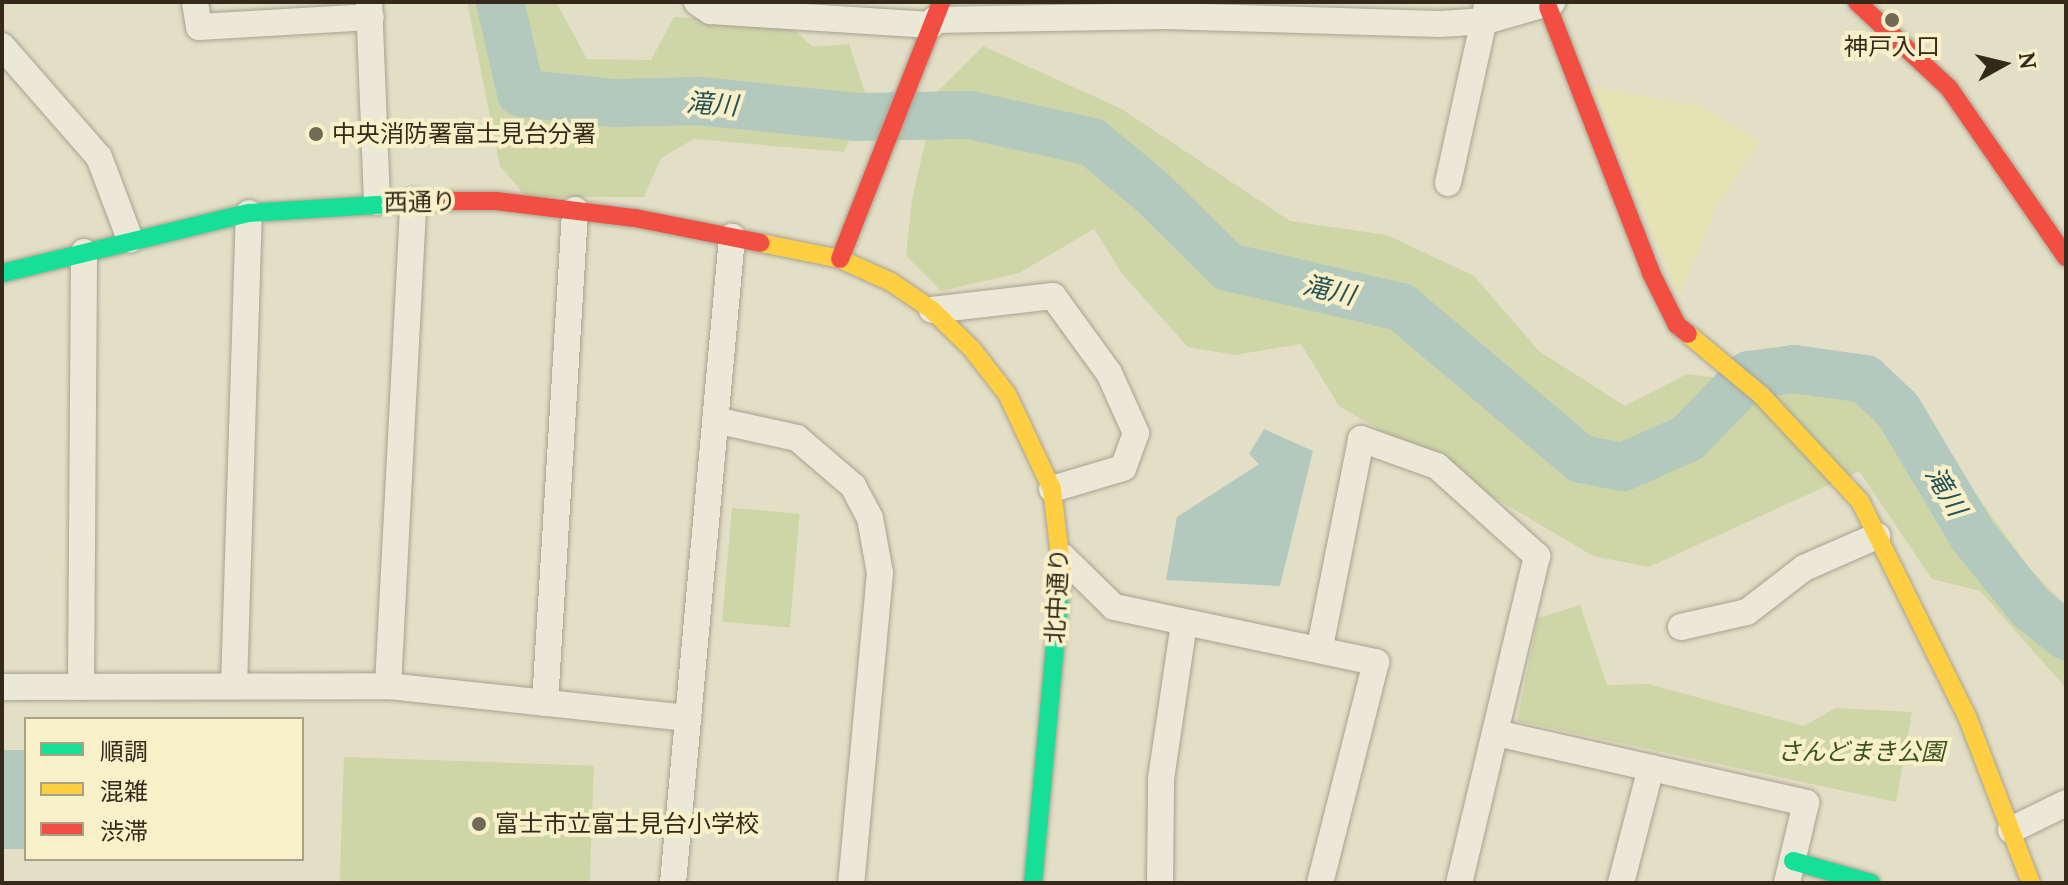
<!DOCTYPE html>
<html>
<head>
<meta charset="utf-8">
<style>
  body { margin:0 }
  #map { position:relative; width:2068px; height:885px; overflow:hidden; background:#e3dfc6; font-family:Lora,"Noto Sans JP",serif }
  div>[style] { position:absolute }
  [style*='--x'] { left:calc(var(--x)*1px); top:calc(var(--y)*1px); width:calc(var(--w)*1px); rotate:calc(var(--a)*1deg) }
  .farmland>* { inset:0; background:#e5e2b4 }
  .green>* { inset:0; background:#ced6a7; transform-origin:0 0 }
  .water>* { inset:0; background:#b3c9be; transform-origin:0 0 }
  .river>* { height:48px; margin:-24px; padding:0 24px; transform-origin:24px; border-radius:24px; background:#b3c9be }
  .roads { filter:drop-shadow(0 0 2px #a7a290) drop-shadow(0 0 2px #a7a290) }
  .street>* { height:26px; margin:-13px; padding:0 13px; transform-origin:13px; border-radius:13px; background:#ebe8d8 }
  .fast>* { height:18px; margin:-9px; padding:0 9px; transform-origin:9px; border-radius:9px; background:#16e098 }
  .slow>* { height:18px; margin:-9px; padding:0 9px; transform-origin:9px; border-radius:9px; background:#ffcf43 }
  .jam>* { height:18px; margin:-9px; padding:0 9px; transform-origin:9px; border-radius:9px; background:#f24e42 }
  .dots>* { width:22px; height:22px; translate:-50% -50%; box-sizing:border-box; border:4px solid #f7f0c9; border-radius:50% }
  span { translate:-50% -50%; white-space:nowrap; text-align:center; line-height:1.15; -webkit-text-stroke:8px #f7f0c9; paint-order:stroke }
  .poi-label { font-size:24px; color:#352a19 }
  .left { translate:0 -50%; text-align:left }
  .street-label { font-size:24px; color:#352a19 }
  .park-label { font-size:24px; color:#3e521f; font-style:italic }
  .water-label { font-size:26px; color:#275255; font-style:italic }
  .frame { position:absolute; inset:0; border:4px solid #352a19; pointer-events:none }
  .legend { position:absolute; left:24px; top:717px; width:280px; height:144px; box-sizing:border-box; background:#f7f0c9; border:2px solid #a9a183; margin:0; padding:10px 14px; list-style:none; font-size:24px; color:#352a19 }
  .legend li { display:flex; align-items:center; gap:16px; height:40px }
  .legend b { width:40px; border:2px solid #a9a183 }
  .north { position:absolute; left:1964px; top:24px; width:80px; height:80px; -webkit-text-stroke:6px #f7f0c9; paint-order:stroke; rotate:82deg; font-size:22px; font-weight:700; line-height:32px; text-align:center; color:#352a19 }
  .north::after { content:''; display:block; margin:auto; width:28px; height:36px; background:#352a19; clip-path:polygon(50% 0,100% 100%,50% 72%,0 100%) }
</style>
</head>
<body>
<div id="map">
  <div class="farmland">
    <i style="clip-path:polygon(1592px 87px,1700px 106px,1760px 141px,1717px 205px,1679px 297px)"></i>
  </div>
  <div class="green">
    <i style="clip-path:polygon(467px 2px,556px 2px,587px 59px,651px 60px,674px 17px,786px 23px,813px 47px,849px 44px,867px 98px,844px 152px,694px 139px,661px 158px,644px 197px,526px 197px,500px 166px)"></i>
    <i style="clip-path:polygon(983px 46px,1120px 108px,1290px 221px,1387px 235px,1474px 276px,1539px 351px,1625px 406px,1687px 374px,1834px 392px,1876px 408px,1951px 460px,2030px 569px,2066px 606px,2066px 688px,1980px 591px,1932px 579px,1859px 471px,1649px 567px,1593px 556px,1339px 406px,1301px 344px,1235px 355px,1188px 347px,1123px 275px,1094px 229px,1019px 273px,941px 291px,906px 256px,912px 199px,937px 92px)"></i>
    <i style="left:732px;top:508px;width:68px;height:114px;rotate:5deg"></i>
    <i style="clip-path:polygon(1580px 605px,1607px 685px,1648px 684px,1804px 726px,1835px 708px,1912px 712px,1896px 802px,1517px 721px,1538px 618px)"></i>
    <i style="left:344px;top:757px;width:250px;height:126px;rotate:2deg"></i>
  </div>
  <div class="water">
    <i style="clip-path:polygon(1264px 429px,1313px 451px,1280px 586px,1166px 580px,1177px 517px,1259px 464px,1249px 454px)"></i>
    <i style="left:26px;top:750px;width:99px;height:24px;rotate:90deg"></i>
  </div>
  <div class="river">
    <i style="--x:500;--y:2;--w:93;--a:77"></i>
    <i style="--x:521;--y:93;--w:95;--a:6.1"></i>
    <i style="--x:615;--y:103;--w:84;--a:-1.4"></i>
    <i style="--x:699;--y:101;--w:158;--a:5.8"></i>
    <i style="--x:856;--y:117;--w:114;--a:-1"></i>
    <i style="--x:970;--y:115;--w:125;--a:12.5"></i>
    <i style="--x:1092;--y:142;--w:77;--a:39.7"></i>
    <i style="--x:1151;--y:191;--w:108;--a:44.6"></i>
    <i style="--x:1228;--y:267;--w:178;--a:13"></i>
    <i style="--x:1401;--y:307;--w:236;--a:40.2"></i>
    <i style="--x:1581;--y:459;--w:43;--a:10.8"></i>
    <i style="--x:1623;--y:467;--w:71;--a:-24"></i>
    <i style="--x:1688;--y:438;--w:88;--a:-45.9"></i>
    <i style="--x:1749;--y:375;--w:45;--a:-7.6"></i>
    <i style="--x:1794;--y:369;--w:72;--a:8"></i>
    <i style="--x:1865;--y:379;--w:45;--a:43.2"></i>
    <i style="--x:1898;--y:410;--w:147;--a:59.2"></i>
    <i style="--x:1973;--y:536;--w:91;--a:51.2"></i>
    <i style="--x:2030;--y:607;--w:46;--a:38.9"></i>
  </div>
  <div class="roads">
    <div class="street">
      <i style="--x:195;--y:2;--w:25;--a:81"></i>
      <i style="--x:199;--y:27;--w:172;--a:-3.3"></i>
      <i style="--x:369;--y:2;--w:200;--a:87.7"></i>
      <i style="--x:697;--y:2;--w:16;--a:35"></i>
      <i style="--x:710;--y:11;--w:222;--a:3.6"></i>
      <i style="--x:934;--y:20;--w:233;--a:-1"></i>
      <i style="--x:1167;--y:16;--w:273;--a:1.7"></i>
      <i style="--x:1440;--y:24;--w:46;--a:-3.7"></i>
      <i style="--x:1486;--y:21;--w:69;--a:-16.1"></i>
      <i style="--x:2;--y:46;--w:147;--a:48.9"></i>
      <i style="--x:99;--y:157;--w:88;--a:69.3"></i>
      <i style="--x:1448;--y:183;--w:181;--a:-77.6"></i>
      <i style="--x:932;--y:310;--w:122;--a:-6.6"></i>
      <i style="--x:1053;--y:296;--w:95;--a:54"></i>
      <i style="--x:1109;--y:373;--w:66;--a:65.8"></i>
      <i style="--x:1136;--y:433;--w:37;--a:110"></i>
      <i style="--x:1123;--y:468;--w:74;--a:163.5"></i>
      <i style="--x:715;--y:420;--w:84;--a:12.4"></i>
      <i style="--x:797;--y:438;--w:74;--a:40.6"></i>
      <i style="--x:853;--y:486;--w:36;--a:62"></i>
      <i style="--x:870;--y:518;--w:56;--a:79.7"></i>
      <i style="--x:880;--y:573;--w:311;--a:95.3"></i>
      <i style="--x:1063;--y:557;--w:71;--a:44.4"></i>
      <i style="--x:1114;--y:607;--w:268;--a:11.9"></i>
      <i style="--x:1376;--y:662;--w:228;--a:104.2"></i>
      <i style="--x:1681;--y:627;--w:68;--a:-12.8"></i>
      <i style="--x:1747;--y:612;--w:72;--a:-37.7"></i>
      <i style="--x:1804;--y:568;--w:80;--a:-23.7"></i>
      <i style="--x:1320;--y:647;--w:212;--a:-78.8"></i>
      <i style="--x:1361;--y:439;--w:81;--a:19.6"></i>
      <i style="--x:1437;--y:466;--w:135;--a:42"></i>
      <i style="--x:1537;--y:556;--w:336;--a:103.4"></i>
      <i style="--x:234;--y:686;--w:473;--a:-88.2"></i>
      <i style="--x:388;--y:686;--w:485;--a:-87"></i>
      <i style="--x:2;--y:687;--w:386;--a:-0.1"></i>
      <i style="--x:388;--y:686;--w:302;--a:6.1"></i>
      <i style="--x:81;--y:687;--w:435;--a:-89.6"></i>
      <i style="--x:545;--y:703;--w:494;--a:-86.5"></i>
      <i style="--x:1496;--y:733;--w:318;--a:12.7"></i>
      <i style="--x:1806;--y:803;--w:82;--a:103.4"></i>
      <i style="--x:2011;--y:830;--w:61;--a:-26.1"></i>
      <i style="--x:673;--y:883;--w:649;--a:-84.78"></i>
      <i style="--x:1160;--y:883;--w:104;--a:-89.4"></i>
      <i style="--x:1161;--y:779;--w:158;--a:-81.6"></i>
      <i style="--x:1621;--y:883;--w:119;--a:-75.4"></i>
    </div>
    <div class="fast">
      <i style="--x:2;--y:273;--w:254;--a:-13.7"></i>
      <i style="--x:249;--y:213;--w:193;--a:-3.6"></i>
      <i style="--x:1793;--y:861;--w:81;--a:15.8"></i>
      <i style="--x:1033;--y:883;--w:311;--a:-84.7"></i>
    </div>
    <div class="slow">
      <i style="--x:761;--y:243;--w:81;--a:11.4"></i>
      <i style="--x:840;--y:259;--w:56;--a:24.3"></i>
      <i style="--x:891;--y:282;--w:50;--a:34.3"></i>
      <i style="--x:932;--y:310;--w:56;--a:44.3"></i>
      <i style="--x:972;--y:349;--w:57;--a:52.1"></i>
      <i style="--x:1007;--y:394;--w:105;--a:64.7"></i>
      <i style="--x:1052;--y:489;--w:85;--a:83.2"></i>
      <i style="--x:1688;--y:334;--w:95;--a:39.9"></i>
      <i style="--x:1761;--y:395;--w:145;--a:47"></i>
      <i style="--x:1860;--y:501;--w:243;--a:63.6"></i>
      <i style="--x:1968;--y:719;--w:176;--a:69"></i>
    </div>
    <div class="jam">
      <i style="--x:1857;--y:2;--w:126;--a:43.1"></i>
      <i style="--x:1949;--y:88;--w:206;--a:55.3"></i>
      <i style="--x:1548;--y:7;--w:285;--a:68.8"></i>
      <i style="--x:1651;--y:273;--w:58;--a:63.4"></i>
      <i style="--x:1677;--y:325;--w:14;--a:39"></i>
      <i style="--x:442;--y:201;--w:54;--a:0"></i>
      <i style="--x:496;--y:201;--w:140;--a:7"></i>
      <i style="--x:635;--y:218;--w:128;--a:11.2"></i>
      <i style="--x:840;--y:259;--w:276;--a:-68.5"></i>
    </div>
  </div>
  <div class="dots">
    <i style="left:1892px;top:20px;background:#726956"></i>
    <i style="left:316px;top:134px;background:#726956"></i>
    <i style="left:479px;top:824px;background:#726956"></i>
  </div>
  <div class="poi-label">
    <span style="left:1892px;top:47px">神戸入口</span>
    <span class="left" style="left:332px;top:134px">中央消防署富士見台分署</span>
    <span class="left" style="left:495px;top:824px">富士市立富士見台小学校</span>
  </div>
  <div class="street-label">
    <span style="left:420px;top:202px;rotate:-1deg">西通り</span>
    <span style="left:1057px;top:596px;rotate:-87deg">北中通り</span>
  </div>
  <div class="park-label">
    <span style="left:1861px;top:752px">さんどまき公園</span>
  </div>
  <div class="water-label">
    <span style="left:712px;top:104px;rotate:4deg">滝川</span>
    <span style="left:1329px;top:290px;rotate:13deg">滝川</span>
    <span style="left:1946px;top:491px;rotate:59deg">滝川</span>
  </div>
  <div class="frame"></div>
  <ul class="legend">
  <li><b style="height:10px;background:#16e098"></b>順調</li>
  <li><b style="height:10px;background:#ffcf43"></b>混雑</li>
  <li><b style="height:10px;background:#f24e42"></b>渋滞</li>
  </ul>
  <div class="north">N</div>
</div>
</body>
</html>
